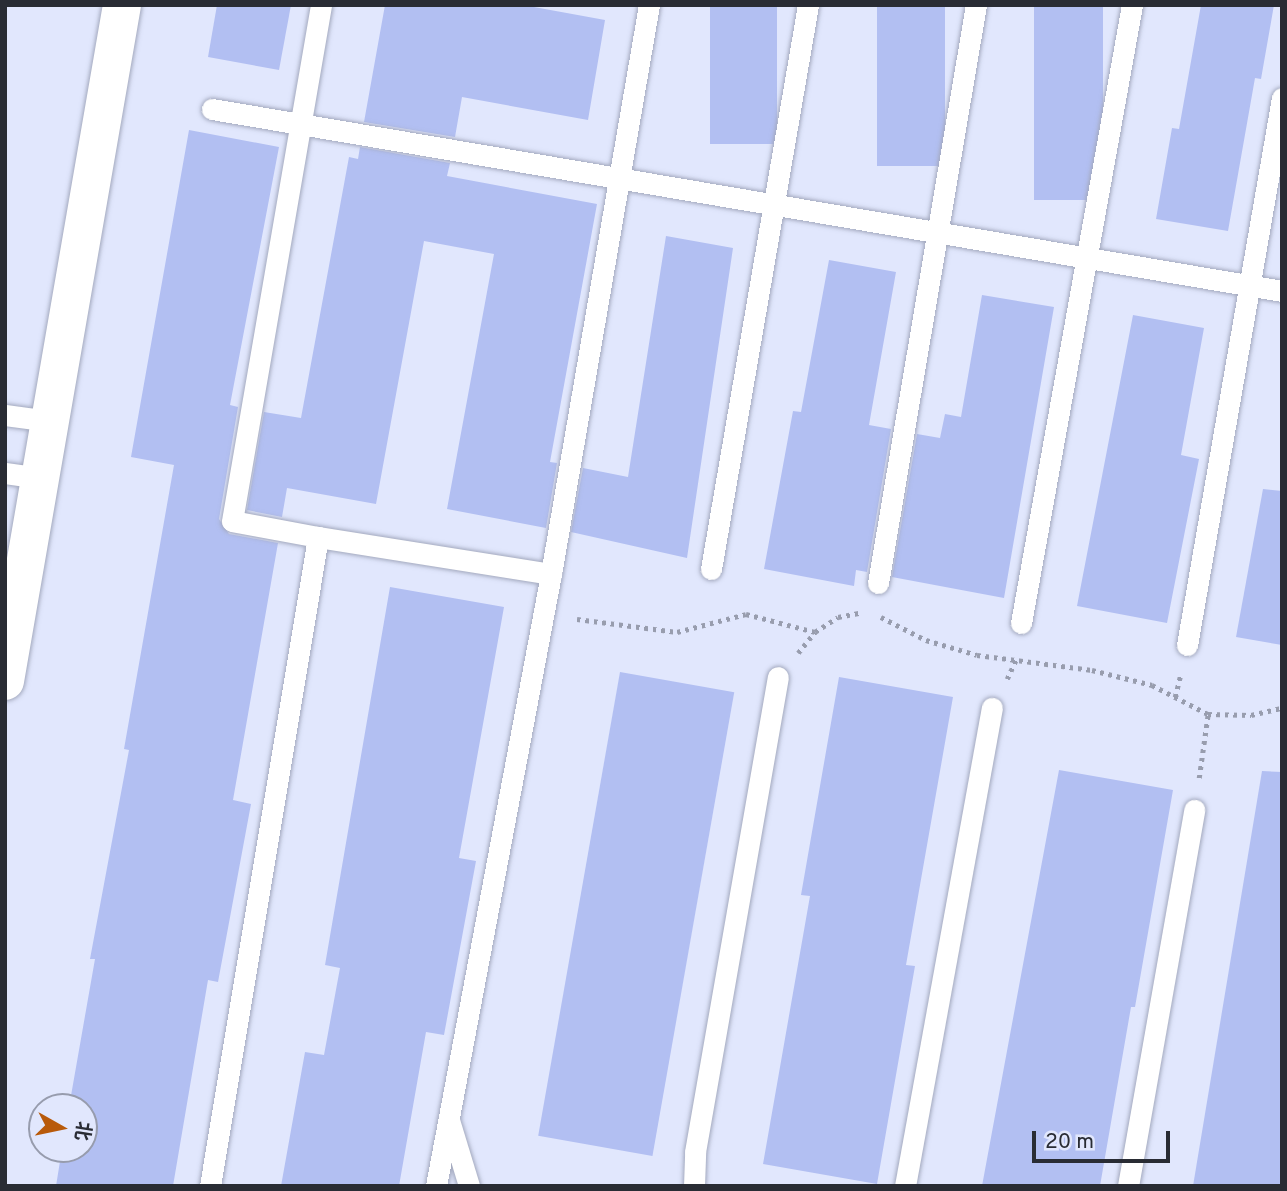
<!DOCTYPE html>
<html>
<head>
<meta charset="utf-8">
<style>
  body { margin:0 }
  #map { position:relative; width:1287px; height:1191px; overflow:hidden; background:#e1e7fd; font-family:Overpass,"Noto Sans SC",sans-serif }
  div>[style] { position:absolute }
  [style*='--x'] { left:calc(var(--x)*1px); top:calc(var(--y)*1px); width:calc(var(--w)*1px); rotate:calc(var(--a)*1deg) }
  .building>* { inset:0; background:#b2bff2; transform-origin:0 0 }
  .path>* { height:4.5px; margin-top:-2.25px; transform-origin:0; background:repeating-linear-gradient(90deg,#989dae 0 3.5px,transparent 0 8.5px) }
  .roads { filter:drop-shadow(0 0 2px #a3a9be) drop-shadow(0 0 2px #a3a9be) }
  .lane>* { height:21px; margin:-10.5px; padding:0 10.5px; transform-origin:10.5px; border-radius:10.5px; background:#fff }
  .street>* { height:38px; margin:-19px; padding:0 19px; transform-origin:19px; border-radius:19px; background:#fff }
  span { translate:-50% -50%; white-space:nowrap; text-align:center; line-height:1.15; -webkit-text-stroke:5px #e1e7fd; paint-order:stroke }
  .frame { position:absolute; inset:0; border:7px solid #292c34; pointer-events:none }
  .north { position:absolute; left:28px; top:1093px; width:70px; height:70px; box-sizing:border-box; background:#e1e7fd; border:2px solid #979cad; border-radius:50%; rotate:99deg; font-size:19px; font-weight:700; line-height:28px; text-align:center; color:#292c34 }
  .north::after { content:''; display:block; margin:auto; width:24px; height:32px; background:#b85a0b; clip-path:polygon(50% 0,100% 100%,50% 72%,0 100%) }
  .scale { position:absolute; left:1032px; top:1131px; width:138px; height:32px; box-sizing:border-box; border:4px solid #292c34; border-top:0; padding-left:9px; font-size:21px; line-height:24px; white-space:nowrap; color:#292c34; -webkit-text-stroke:5px #e1e7fd; paint-order:stroke }
</style>
</head>
<body>
<div id="map">
  <div class="building">
    <i style="clip-path:polygon(217px 5px,291px 5px,279px 70px,208px 57px)"></i>
    <i style="clip-path:polygon(385px 5px,523px 5px,605px 20px,588px 120px,462px 97px,455px 137px,364px 122px)"></i>
    <i style="left:710px;top:5px;width:67px;height:139px"></i>
    <i style="left:877px;top:5px;width:68px;height:161px"></i>
    <i style="left:1034px;top:5px;width:69px;height:195px"></i>
    <i style="clip-path:polygon(1201px 5px,1274px 5px,1261px 79px,1255px 78px,1228px 231px,1156px 219px,1172px 128px,1179px 129px)"></i>
    <i style="clip-path:polygon(189px 130px,279px 147px,230px 405px,238px 407px,219px 519px,229px 534px,278px 543px,233px 800px,251px 804px,218px 982px,208px 980px,173px 1186px,56px 1186px,62px 1149px,84px 1149px,84px 1107px,69px 1107px,95px 959px,90px 959px,129px 750px,124px 749px,174px 465px,131px 457px)"></i>
    <i style="clip-path:polygon(360px 147px,450px 163px,447px 176px,597px 204px,550px 462px,557px 463px,546px 528px,447px 509px,494px 254px,424px 241px,376px 504px,287px 488px,282px 517px,247px 510px,264px 412px,301px 418px,349px 157px,358px 159px)"></i>
    <i style="clip-path:polygon(666px 236px,733px 248px,687px 558px,571px 532px,583px 468px,628px 477px)"></i>
    <i style="clip-path:polygon(829px 260px,896px 272px,869px 425px,891px 429px,867px 572px,856px 570px,854px 586px,764px 569px,793px 411px,801px 412px)"></i>
    <i style="clip-path:polygon(982px 295px,1054px 307px,1004px 598px,892px 577px,917px 434px,940px 438px,945px 414px,961px 417px)"></i>
    <i style="clip-path:polygon(1133px 315px,1204px 328px,1181px 455px,1199px 459px,1167px 623px,1077px 606px)"></i>
    <i style="clip-path:polygon(1263px 489px,1282px 491px,1282px 645px,1236px 637px)"></i>
    <i style="clip-path:polygon(390px 587px,504px 607px,459px 858px,476px 861px,444px 1035px,426px 1032px,399px 1186px,281px 1186px,305px 1052px,324px 1055px,340px 968px,325px 965px)"></i>
    <i style="left:620px;top:672px;width:116px;height:471px;rotate:10deg"></i>
    <i style="clip-path:polygon(839px 677px,953px 697px,906px 965px,915px 966px,877px 1184px,763px 1164px,810px 896px,801px 895px)"></i>
    <i style="clip-path:polygon(1059px 770px,1173px 790px,1135px 1007px,1131px 1007px,1100px 1186px,982px 1186px)"></i>
    <i style="clip-path:polygon(1262px 771px,1282px 772px,1282px 1186px,1193px 1186px)"></i>
  </div>
  <div class="path">
    <i style="--x:881;--y:617;--w:51;--a:27.1"></i>
    <i style="--x:926;--y:640;--w:53;--a:16.4"></i>
    <i style="--x:977;--y:655;--w:116;--a:7.4"></i>
    <i style="--x:1092;--y:670;--w:62;--a:14"></i>
    <i style="--x:1152;--y:685;--w:63;--a:27.4"></i>
    <i style="--x:1208;--y:714;--w:43;--a:1.3"></i>
    <i style="--x:1251;--y:715;--w:32;--a:-13"></i>
    <i style="--x:577;--y:619;--w:101;--a:7.4"></i>
    <i style="--x:677;--y:632;--w:71;--a:-14.6"></i>
    <i style="--x:746;--y:614;--w:71;--a:14.6"></i>
    <i style="--x:798;--y:653;--w:27;--a:-51"></i>
    <i style="--x:815;--y:632;--w:27;--a:-33"></i>
    <i style="--x:838;--y:617;--w:21;--a:-11"></i>
    <i style="--x:1007;--y:679;--w:23;--a:-65"></i>
    <i style="--x:1175;--y:697;--w:21;--a:-76"></i>
    <i style="--x:1199;--y:778;--w:65;--a:-82"></i>
  </div>
  <div class="roads">
    <div class="lane">
      <i style="--x:212;--y:109;--w:1085;--a:9.65"></i>
      <i style="--x:5;--y:415;--w:44;--a:7.8"></i>
      <i style="--x:5;--y:473;--w:34;--a:8"></i>
      <i style="--x:318;--y:537;--w:87;--a:-169.5"></i>
      <i style="--x:232;--y:521;--w:524;--a:-80.21"></i>
      <i style="--x:711;--y:569;--w:572;--a:-80.24"></i>
      <i style="--x:878;--y:583;--w:586;--a:-80.38"></i>
      <i style="--x:1021;--y:623;--w:628;--a:-79.82"></i>
      <i style="--x:1187;--y:645;--w:555;--a:-80.15"></i>
      <i style="--x:449;--y:1120;--w:69;--a:73.1"></i>
      <i style="--x:210;--y:1186;--w:658;--a:-80.55"></i>
      <i style="--x:318;--y:537;--w:236;--a:9"></i>
      <i style="--x:436;--y:1186;--w:623;--a:-79.36"></i>
      <i style="--x:551;--y:574;--w:577;--a:-80.23"></i>
      <i style="--x:694;--y:1186;--w:34;--a:-88"></i>
      <i style="--x:695;--y:1152;--w:482;--a:-80.1"></i>
      <i style="--x:905;--y:1186;--w:486;--a:-79.7"></i>
      <i style="--x:1128;--y:1186;--w:382;--a:-80"></i>
    </div>
    <div class="street">
      <i style="--x:5;--y:681;--w:686;--a:-80.18"></i>
    </div>
  </div>
  <div class="frame"></div>
  <div class="north">北</div>
  <div class="scale">20 m</div>
</div>
</body>
</html>
